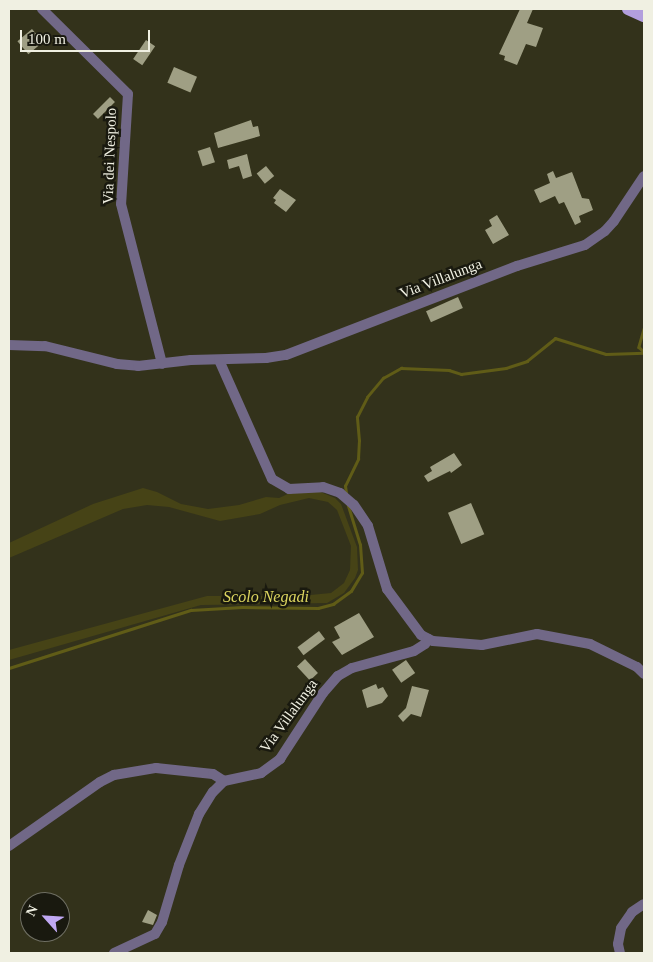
<!DOCTYPE html>
<html>
<head>
<meta charset="utf-8">
<style>
  body { margin:0 }
  #map { position:relative; width:653px; height:962px; overflow:hidden; background:#33321b; font-family:"Times New Roman",serif }
  div>[style] { position:absolute }
  [style*='--x'] { left:calc(var(--x)*1px); top:calc(var(--y)*1px); width:calc(var(--w)*1px); rotate:calc(var(--a)*1deg) }
  .green>* { inset:0; background:#464316 }
  .stream>* { height:2.5px; margin:-1.25px; padding:0 1.25px; transform-origin:1.25px; border-radius:1.25px; background:#605c17 }
  .building>* { inset:0; background:#9f9f84; transform-origin:0 0 }
  .minor>* { height:10px; margin:-5px; padding:0 5px; transform-origin:5px; border-radius:5px; background:#716887 }
  .primary>* { height:12px; margin:-6px; padding:0 6px; transform-origin:6px; border-radius:6px; background:#b29edd }
  span { translate:-50% -50%; white-space:nowrap; text-align:center; line-height:1.15; -webkit-text-stroke:5px #19190f; paint-order:stroke }
  .street-label { font-size:15px; color:#f0f0e2 }
  .water-label { font-size:16px; color:#dcd55f; font-style:italic }
  .frame { position:absolute; inset:0; border:10px solid #f0f0e2; pointer-events:none }
  .north { position:absolute; left:20px; top:892px; width:50px; height:50px; box-sizing:border-box; background:#19190f; border:1px solid #6f6f63; border-radius:50%; rotate:296deg; font-size:14px; font-weight:700; line-height:20px; text-align:center; color:#f0f0e2 }
  .north::after { content:''; display:block; margin:auto; width:18px; height:22px; background:#c0a8f3; clip-path:polygon(50% 0,100% 100%,50% 72%,0 100%) }
  .scale { position:absolute; left:20px; top:30px; width:130px; height:22px; box-sizing:border-box; border:2px solid #f0f0e2; border-top:0; padding-left:6px; font-size:15px; line-height:18px; white-space:nowrap; color:#f0f0e2; -webkit-text-stroke:4px #19190f; paint-order:stroke }
</style>
</head>
<body>
<div id="map">
  <div class="green">
    <i style="clip-path:polygon(143px 488px,157px 492px,181px 504px,208px 509px,239px 505px,266px 497px,279px 498px,290px 493px,318px 491px,335px 498px,341px 504px,357px 547px,358px 570px,355px 578px,344px 593px,327px 603px,201px 605px,9px 660px,9px 650px,207px 596px,300px 596px,331px 593px,344px 583px,350px 570px,351px 546px,337px 510px,328px 502px,309px 498px,280px 505px,260px 514px,220px 521px,169px 507px,147px 505px,123px 509px,9px 558px,9px 543px,93px 504px)"></i>
  </div>
  <div class="stream">
    <i style="--x:644;--y:329;--w:19;--a:106"></i>
    <i style="--x:639;--y:347;--w:7;--a:45"></i>
    <i style="--x:346;--y:493;--w:7;--a:-98"></i>
    <i style="--x:345;--y:486;--w:30;--a:-64"></i>
    <i style="--x:358;--y:459;--w:18;--a:-87"></i>
    <i style="--x:359;--y:441;--w:24;--a:-95"></i>
    <i style="--x:357;--y:417;--w:22;--a:-63"></i>
    <i style="--x:367;--y:397;--w:25;--a:-50"></i>
    <i style="--x:383;--y:378;--w:21;--a:-29"></i>
    <i style="--x:401;--y:368;--w:48;--a:2.4"></i>
    <i style="--x:449;--y:370;--w:13;--a:18"></i>
    <i style="--x:461;--y:374;--w:45;--a:-7.6"></i>
    <i style="--x:506;--y:368;--w:22;--a:-18"></i>
    <i style="--x:527;--y:361;--w:36;--a:-39"></i>
    <i style="--x:555;--y:338;--w:53;--a:17.4"></i>
    <i style="--x:606;--y:354;--w:38;--a:-2"></i>
    <i style="--x:9;--y:668;--w:191;--a:-17.7"></i>
    <i style="--x:191;--y:610;--w:51;--a:-3.4"></i>
    <i style="--x:242;--y:607;--w:76;--a:0.8"></i>
    <i style="--x:318;--y:608;--w:16;--a:-15"></i>
    <i style="--x:333;--y:604;--w:22;--a:-36"></i>
    <i style="--x:351;--y:591;--w:21;--a:-59"></i>
    <i style="--x:362;--y:573;--w:28;--a:-94"></i>
    <i style="--x:360;--y:545;--w:41;--a:-107.1"></i>
  </div>
  <div class="building">
    <i style="clip-path:polygon(520px 9px,533px 9px,527px 23px,543px 28px,536px 47px,526px 44px,517px 65px,504px 60px,505px 56px,499px 54px)"></i>
    <i style="left:32px;top:29px;width:17px;height:19px;rotate:50deg"></i>
    <i style="left:146px;top:40px;width:11px;height:23px;rotate:34deg"></i>
    <i style="left:174px;top:67px;width:25px;height:17px;rotate:23deg"></i>
    <i style="left:110px;top:97px;width:7px;height:24px;rotate:45deg"></i>
    <i style="clip-path:polygon(251px 120px,253px 127px,258px 126px,260px 136px,218px 148px,214px 133px)"></i>
    <i style="left:210px;top:147px;width:16px;height:13px;rotate:72deg"></i>
    <i style="clip-path:polygon(247px 154px,252px 176px,243px 179px,239px 166px,229px 169px,227px 160px)"></i>
    <i style="left:266px;top:166px;width:13px;height:12px;rotate:51deg"></i>
    <i style="clip-path:polygon(553px 171px,556px 178px,572px 172px,582px 198px,589px 199px,593px 210px,579px 216px,581px 222px,575px 225px,564px 202px,559px 204px,555px 196px,540px 203px,534px 190px,550px 183px,547px 174px)"></i>
    <i style="clip-path:polygon(280px 189px,296px 200px,286px 212px,274px 203px,276px 200px,273px 198px)"></i>
    <i style="clip-path:polygon(497px 215px,509px 235px,493px 244px,485px 230px,492px 226px,489px 220px)"></i>
    <i style="left:458px;top:297px;width:12px;height:35px;rotate:66deg"></i>
    <i style="clip-path:polygon(454px 453px,462px 465px,451px 473px,450px 471px,428px 482px,424px 476px,432px 471px,430px 467px)"></i>
    <i style="left:471px;top:503px;width:34px;height:25px;rotate:67deg"></i>
    <i style="clip-path:polygon(359px 613px,374px 637px,342px 655px,332px 642px,340px 638px,334px 627px)"></i>
    <i style="left:319px;top:631px;width:10px;height:27px;rotate:53deg"></i>
    <i style="left:305px;top:659px;width:19px;height:11px;rotate:47deg"></i>
    <i style="left:406px;top:660px;width:16px;height:17px;rotate:55deg"></i>
    <i style="clip-path:polygon(376px 684px,378px 689px,383px 687px,388px 696px,382px 703px,367px 708px,362px 690px)"></i>
    <i style="clip-path:polygon(412px 686px,429px 690px,421px 717px,411px 714px,403px 722px,398px 716px,406px 708px)"></i>
    <i style="clip-path:polygon(148px 910px,157px 915px,153px 925px,142px 922px)"></i>
  </div>
  <div class="minor">
    <i style="--x:42;--y:9;--w:121;--a:44.7"></i>
    <i style="--x:128;--y:94;--w:110;--a:93.6"></i>
    <i style="--x:121;--y:204;--w:165;--a:75.6"></i>
    <i style="--x:9;--y:345;--w:36;--a:2"></i>
    <i style="--x:45;--y:346;--w:74;--a:14"></i>
    <i style="--x:117;--y:364;--w:21;--a:5"></i>
    <i style="--x:138;--y:366;--w:53;--a:-6.5"></i>
    <i style="--x:191;--y:360;--w:75;--a:-1.5"></i>
    <i style="--x:266;--y:358;--w:20;--a:-9"></i>
    <i style="--x:286;--y:355;--w:248;--a:-21.1"></i>
    <i style="--x:517;--y:266;--w:71;--a:-17.2"></i>
    <i style="--x:585;--y:245;--w:24;--a:-35"></i>
    <i style="--x:605;--y:231;--w:13;--a:-48"></i>
    <i style="--x:614;--y:221;--w:54;--a:-56.3"></i>
    <i style="--x:219;--y:360;--w:130;--a:66"></i>
    <i style="--x:272;--y:479;--w:20;--a:30"></i>
    <i style="--x:289;--y:489;--w:34;--a:-3"></i>
    <i style="--x:323;--y:487;--w:18;--a:19"></i>
    <i style="--x:340;--y:493;--w:18;--a:41"></i>
    <i style="--x:354;--y:505;--w:25;--a:56"></i>
    <i style="--x:368;--y:526;--w:66;--a:73.2"></i>
    <i style="--x:387;--y:589;--w:57;--a:53.5"></i>
    <i style="--x:421;--y:635;--w:13;--a:27"></i>
    <i style="--x:433;--y:641;--w:49;--a:4.7"></i>
    <i style="--x:482;--y:645;--w:56;--a:-11.3"></i>
    <i style="--x:537;--y:634;--w:54;--a:10.7"></i>
    <i style="--x:590;--y:644;--w:52;--a:26.1"></i>
    <i style="--x:637;--y:667;--w:10;--a:45"></i>
    <i style="--x:9;--y:846;--w:111;--a:-35.1"></i>
    <i style="--x:100;--y:782;--w:16;--a:-27"></i>
    <i style="--x:114;--y:775;--w:43;--a:-9.5"></i>
    <i style="--x:156;--y:768;--w:57;--a:6"></i>
    <i style="--x:213;--y:774;--w:13;--a:32"></i>
    <i style="--x:114;--y:953;--w:45;--a:-24.9"></i>
    <i style="--x:155;--y:934;--w:14;--a:-60"></i>
    <i style="--x:162;--y:922;--w:59;--a:-73.4"></i>
    <i style="--x:179;--y:865;--w:55;--a:-68.6"></i>
    <i style="--x:199;--y:814;--w:26;--a:-58"></i>
    <i style="--x:213;--y:792;--w:16;--a:-45"></i>
    <i style="--x:224;--y:781;--w:38;--a:-12"></i>
    <i style="--x:261;--y:773;--w:24;--a:-36"></i>
    <i style="--x:280;--y:759;--w:79;--a:-56.9"></i>
    <i style="--x:323;--y:693;--w:23;--a:-49"></i>
    <i style="--x:338;--y:676;--w:16;--a:-30"></i>
    <i style="--x:352;--y:668;--w:64;--a:-15.3"></i>
    <i style="--x:414;--y:651;--w:13;--a:-32"></i>
    <i style="--x:425;--y:644;--w:6;--a:-59"></i>
    <i style="--x:620;--y:953;--w:9;--a:-103"></i>
    <i style="--x:618;--y:944;--w:16;--a:-79"></i>
    <i style="--x:621;--y:928;--w:19;--a:-55"></i>
    <i style="--x:632;--y:912;--w:14;--a:-34"></i>
  </div>
  <div class="primary">
    <i style="--x:628;--y:9;--w:17;--a:24"></i>
  </div>
  <div class="street-label">
    <span style="left:110px;top:156px;rotate:-88deg">Via dei Nespolo</span>
    <span style="left:441px;top:279px;rotate:-21deg">Via Villalunga</span>
    <span style="left:289px;top:716px;rotate:-54deg">Via Villalunga</span>
  </div>
  <div class="water-label">
    <span style="left:266px;top:597px">Scolo Negadi</span>
  </div>
  <div class="frame"></div>
  <div class="north">N</div>
  <div class="scale">100 m</div>
</div>
</body>
</html>
